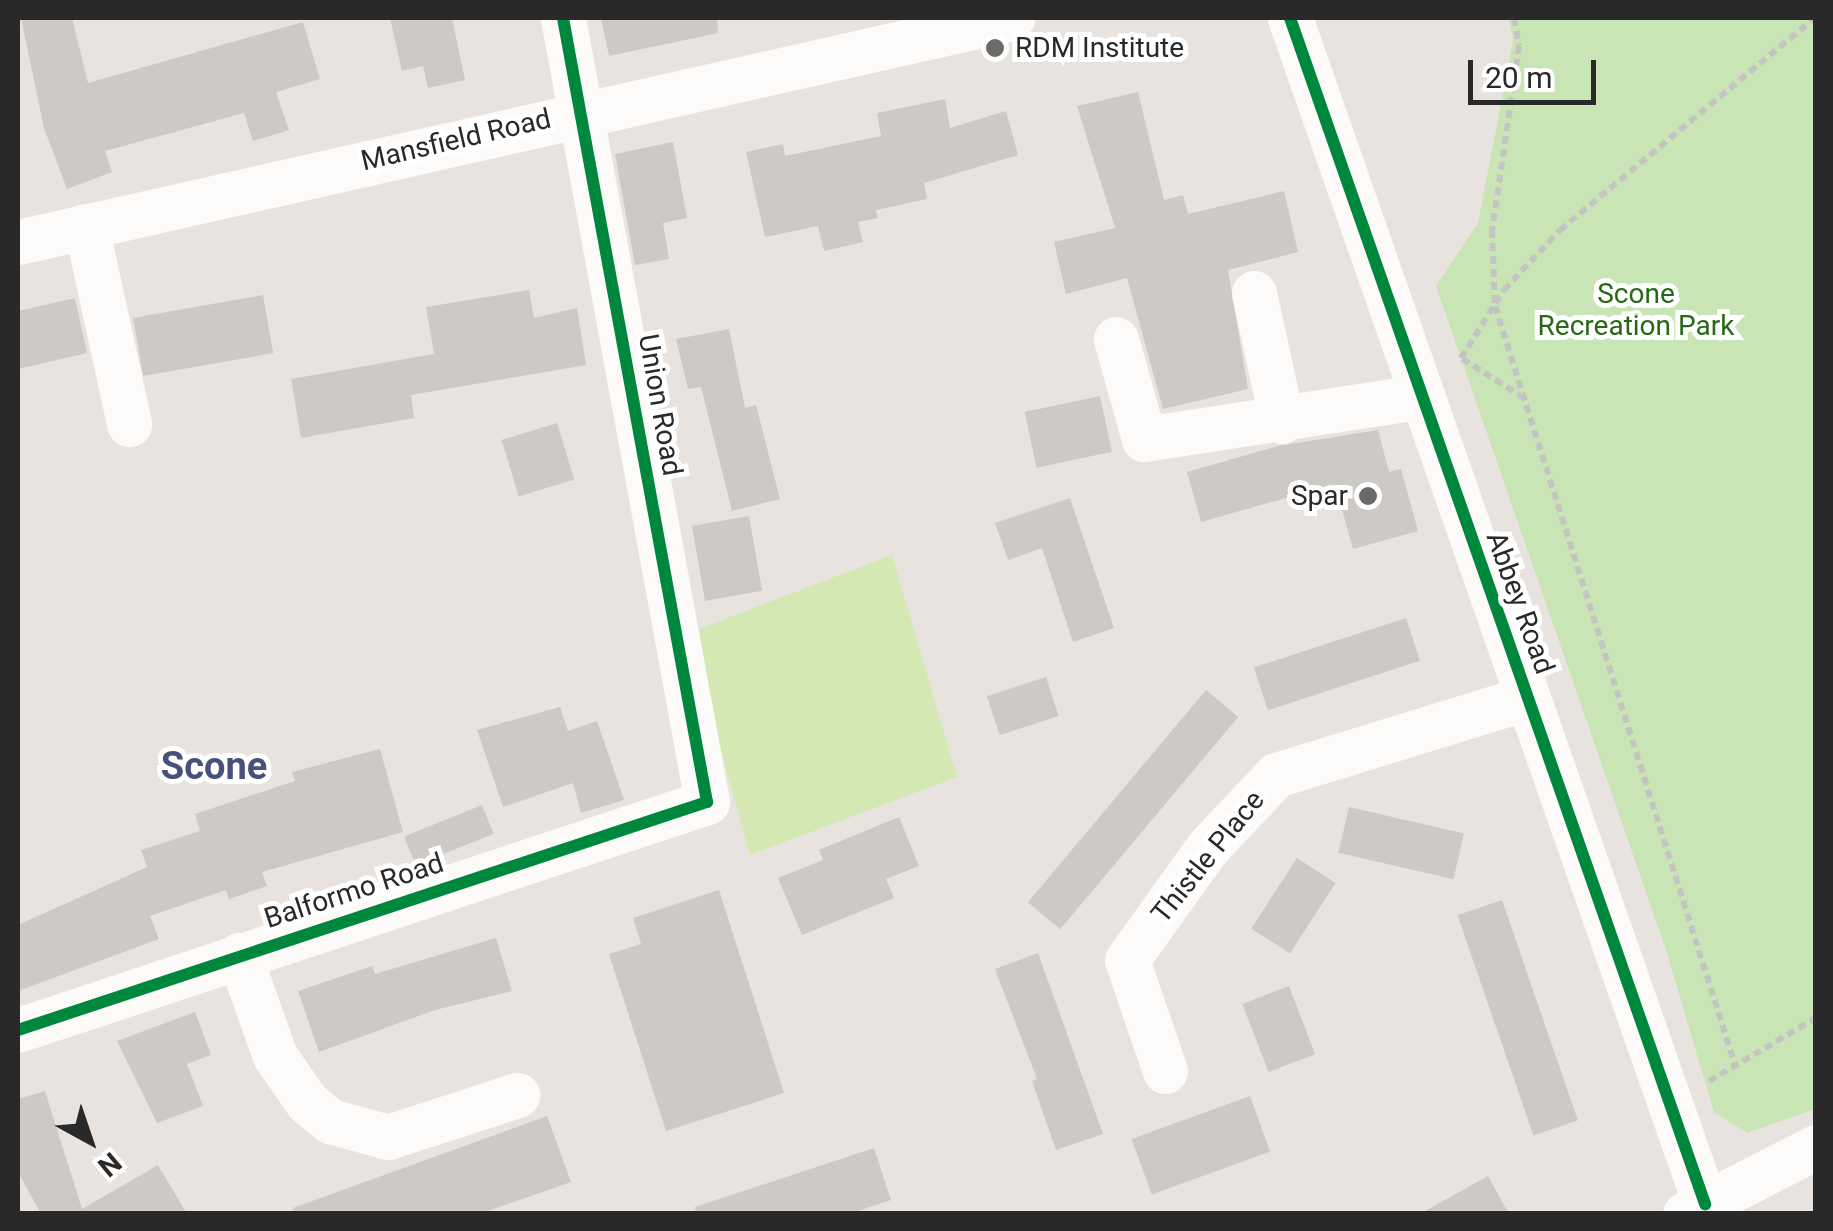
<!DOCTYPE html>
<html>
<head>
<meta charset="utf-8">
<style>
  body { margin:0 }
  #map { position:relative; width:1833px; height:1231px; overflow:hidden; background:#e8e3de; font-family:Roboto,sans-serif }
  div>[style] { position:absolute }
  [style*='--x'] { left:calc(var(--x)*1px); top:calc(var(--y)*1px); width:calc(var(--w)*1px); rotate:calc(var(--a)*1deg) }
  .green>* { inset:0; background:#c9e4b5 }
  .pitch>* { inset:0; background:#d4e8b3 }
  .building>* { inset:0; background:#cdc9c5; transform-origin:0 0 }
  .path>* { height:6px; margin-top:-3px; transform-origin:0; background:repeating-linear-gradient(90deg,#c4c4c3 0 8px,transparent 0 13px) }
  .minor>* { height:45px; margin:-22.5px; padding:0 22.5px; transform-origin:22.5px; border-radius:22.5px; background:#fcfbfa }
  .cycleway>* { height:12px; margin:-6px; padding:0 6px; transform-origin:6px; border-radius:6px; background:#00873e }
  .dots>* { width:28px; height:28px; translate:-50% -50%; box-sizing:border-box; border:5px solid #fff; border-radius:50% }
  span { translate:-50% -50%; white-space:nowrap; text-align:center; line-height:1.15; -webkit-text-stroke:10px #fff; paint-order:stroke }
  .poi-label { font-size:28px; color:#292929 }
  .left { translate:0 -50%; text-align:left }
  .right { translate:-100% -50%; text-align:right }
  .street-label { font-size:28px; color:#292929 }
  .park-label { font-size:28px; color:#276817 }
  .district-label { font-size:38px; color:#48517b; font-weight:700 }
  .frame { position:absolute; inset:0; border:20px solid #292929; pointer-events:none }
  .north { position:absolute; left:40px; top:1091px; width:100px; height:100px; -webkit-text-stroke:8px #fff; paint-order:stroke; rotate:140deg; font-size:28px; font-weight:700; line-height:40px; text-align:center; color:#292929 }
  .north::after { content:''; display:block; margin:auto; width:35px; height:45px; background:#292929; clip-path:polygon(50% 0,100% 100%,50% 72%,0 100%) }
  .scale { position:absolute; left:1468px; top:60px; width:128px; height:45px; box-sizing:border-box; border:5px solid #292929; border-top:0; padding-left:12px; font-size:30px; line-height:35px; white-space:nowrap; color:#292929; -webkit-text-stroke:8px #fff; paint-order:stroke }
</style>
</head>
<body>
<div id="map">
  <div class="green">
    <i style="clip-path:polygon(1509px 18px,1815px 18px,1815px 1109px,1747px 1133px,1714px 1112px,1666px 950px,1436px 286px,1478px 223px,1513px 41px)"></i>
  </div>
  <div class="pitch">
    <i style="clip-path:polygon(892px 555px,957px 777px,750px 855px,688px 633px)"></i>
  </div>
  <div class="building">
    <i style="clip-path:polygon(21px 18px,72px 18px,88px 83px,303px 22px,320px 79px,276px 92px,289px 130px,253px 141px,244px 113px,105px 151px,112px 172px,67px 189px,44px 128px)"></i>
    <i style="clip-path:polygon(390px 18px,452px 18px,465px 80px,428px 88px,423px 66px,402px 71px)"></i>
    <i style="clip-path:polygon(601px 18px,717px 18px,718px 33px,609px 56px)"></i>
    <i style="clip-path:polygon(1138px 92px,1164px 200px,1183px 195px,1188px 214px,1284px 191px,1298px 252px,1228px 270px,1248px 389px,1163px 409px,1127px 278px,1066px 294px,1054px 242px,1115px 228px,1077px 106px)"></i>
    <i style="clip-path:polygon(945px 99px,950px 128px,1006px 111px,1018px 155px,924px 183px,927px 199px,876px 210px,878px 218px,858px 222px,863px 242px,824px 251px,818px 226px,765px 237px,746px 152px,783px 144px,785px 156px,881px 136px,877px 113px)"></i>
    <i style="clip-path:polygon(673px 142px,687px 218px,663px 223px,669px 259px,635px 265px,615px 154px)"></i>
    <i style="clip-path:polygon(529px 290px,534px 318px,577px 308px,586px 365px,411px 395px,414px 418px,301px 438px,291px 379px,434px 354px,426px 307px)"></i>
    <i style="left:263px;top:295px;width:59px;height:132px;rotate:80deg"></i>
    <i style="clip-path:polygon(75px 298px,87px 353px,18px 369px,18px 311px)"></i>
    <i style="clip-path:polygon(729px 329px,745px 408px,756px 405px,780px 499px,732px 511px,701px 387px,688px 389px,676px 339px)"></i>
    <i style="left:1100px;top:396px;width:57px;height:77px;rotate:78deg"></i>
    <i style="left:557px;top:423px;width:59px;height:58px;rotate:73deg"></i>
    <i style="clip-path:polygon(1378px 430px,1389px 472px,1401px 469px,1418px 531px,1353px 549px,1335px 484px,1201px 522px,1187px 472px,1278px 446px)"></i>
    <i style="clip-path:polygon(1070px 498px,1114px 628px,1073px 642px,1042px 548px,1008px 560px,995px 523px)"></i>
    <i style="left:749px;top:516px;width:76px;height:58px;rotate:80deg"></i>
    <i style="left:1406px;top:618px;width:45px;height:160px;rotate:72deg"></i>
    <i style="left:1046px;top:677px;width:41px;height:62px;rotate:72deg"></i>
    <i style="left:1206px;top:690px;width:42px;height:277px;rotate:40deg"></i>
    <i style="clip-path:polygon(560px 707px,568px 731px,597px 721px,624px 800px,581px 813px,573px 783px,503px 807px,477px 730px)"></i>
    <i style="clip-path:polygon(380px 749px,403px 832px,262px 872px,267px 886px,229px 899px,226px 890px,150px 916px,159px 939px,18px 991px,18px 925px,147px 867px,141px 850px,200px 831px,195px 814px,295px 781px,292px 772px)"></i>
    <i style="left:482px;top:805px;width:31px;height:84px;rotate:68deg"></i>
    <i style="left:1349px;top:807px;width:118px;height:47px;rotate:13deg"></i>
    <i style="clip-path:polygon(899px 817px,919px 866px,886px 879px,894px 898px,802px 935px,778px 878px,823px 860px,819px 850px)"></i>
    <i style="left:1297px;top:858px;width:46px;height:84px;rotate:33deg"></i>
    <i style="clip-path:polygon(719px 890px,784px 1093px,666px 1131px,609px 954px,641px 944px,633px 918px)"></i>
    <i style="left:1502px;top:900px;width:233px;height:47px;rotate:71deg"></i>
    <i style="clip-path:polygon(496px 938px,512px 991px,435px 1010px,319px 1052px,298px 991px,372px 966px,375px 974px)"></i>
    <i style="clip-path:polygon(1038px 953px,1103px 1134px,1056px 1150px,1032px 1081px,1037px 1079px,995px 969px)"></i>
    <i style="left:1289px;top:986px;width:73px;height:50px;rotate:69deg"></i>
    <i style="clip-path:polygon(195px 1012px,211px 1055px,187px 1064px,203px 1106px,157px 1123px,117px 1041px)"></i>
    <i style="clip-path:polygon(45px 1091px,82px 1209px,158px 1165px,187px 1214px,41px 1214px,18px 1172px,18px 1099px)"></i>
    <i style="left:1250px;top:1096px;width:59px;height:126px;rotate:70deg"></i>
    <i style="clip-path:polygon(547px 1116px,571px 1182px,479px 1214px,294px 1214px,293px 1208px)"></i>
    <i style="clip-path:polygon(874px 1148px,891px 1200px,849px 1214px,696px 1214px,695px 1207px)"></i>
    <i style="clip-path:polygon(1488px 1176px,1509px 1214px,1420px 1214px)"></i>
  </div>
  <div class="path">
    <i style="--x:1514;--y:18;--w:28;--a:80"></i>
    <i style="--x:1519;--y:46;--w:186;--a:98.3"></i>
    <i style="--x:1492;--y:230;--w:76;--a:87.7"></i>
    <i style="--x:1495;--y:306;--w:796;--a:72.45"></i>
    <i style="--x:1524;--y:398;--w:75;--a:-147.6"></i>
    <i style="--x:1461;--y:358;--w:80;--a:-57.7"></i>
    <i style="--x:1504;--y:290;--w:82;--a:-47"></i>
    <i style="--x:1560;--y:230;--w:331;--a:-39.8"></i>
    <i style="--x:1709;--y:1081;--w:124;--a:-30.5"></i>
  </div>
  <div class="minor">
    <i style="--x:1290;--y:18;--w:1257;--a:70.71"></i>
    <i style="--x:86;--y:226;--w:203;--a:77.7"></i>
    <i style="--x:18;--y:242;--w:1019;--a:-12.7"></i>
    <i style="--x:1254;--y:293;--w:131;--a:77.7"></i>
    <i style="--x:1116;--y:339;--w:104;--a:74.4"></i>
    <i style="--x:1144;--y:439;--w:279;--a:-8.7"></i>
    <i style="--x:239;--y:955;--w:107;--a:70.4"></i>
    <i style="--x:275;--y:1056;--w:56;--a:55.2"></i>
    <i style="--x:307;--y:1102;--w:30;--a:40"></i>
    <i style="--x:330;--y:1121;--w:60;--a:15.4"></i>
    <i style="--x:388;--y:1137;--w:136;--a:-18"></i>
    <i style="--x:18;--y:1030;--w:726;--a:-18.31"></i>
    <i style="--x:707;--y:802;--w:797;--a:-100.41"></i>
    <i style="--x:1165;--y:1071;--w:117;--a:-108.9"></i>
    <i style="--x:1127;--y:960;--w:139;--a:-54.4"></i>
    <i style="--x:1208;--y:847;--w:99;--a:-46.6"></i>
    <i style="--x:1276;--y:775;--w:263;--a:-17.1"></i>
    <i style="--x:1685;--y:1214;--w:147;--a:-27.1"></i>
  </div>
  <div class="cycleway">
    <i style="--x:1290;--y:18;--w:1257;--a:70.71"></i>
    <i style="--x:18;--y:1030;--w:726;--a:-18.31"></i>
    <i style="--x:707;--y:802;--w:797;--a:-100.41"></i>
  </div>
  <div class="dots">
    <i style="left:995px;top:48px;background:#6c6a68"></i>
    <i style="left:1368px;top:496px;background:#6c6a68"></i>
  </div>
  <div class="poi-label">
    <span class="left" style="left:1015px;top:48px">RDM Institute</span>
    <span class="right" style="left:1348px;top:496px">Spar</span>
  </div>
  <div class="street-label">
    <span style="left:456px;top:140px;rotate:-13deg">Mansfield Road</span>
    <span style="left:660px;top:405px;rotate:80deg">Union Road</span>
    <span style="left:1520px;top:603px;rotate:70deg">Abbey Road</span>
    <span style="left:1208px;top:857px;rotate:-51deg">Thistle Place</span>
    <span style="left:354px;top:891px;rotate:-18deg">Balformo Road</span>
  </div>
  <div class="park-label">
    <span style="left:1636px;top:310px">Scone<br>Recreation Park</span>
  </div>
  <div class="district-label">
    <span style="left:214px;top:767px">Scone</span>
  </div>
  <div class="frame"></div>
  <div class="north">N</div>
  <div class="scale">20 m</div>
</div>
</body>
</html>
